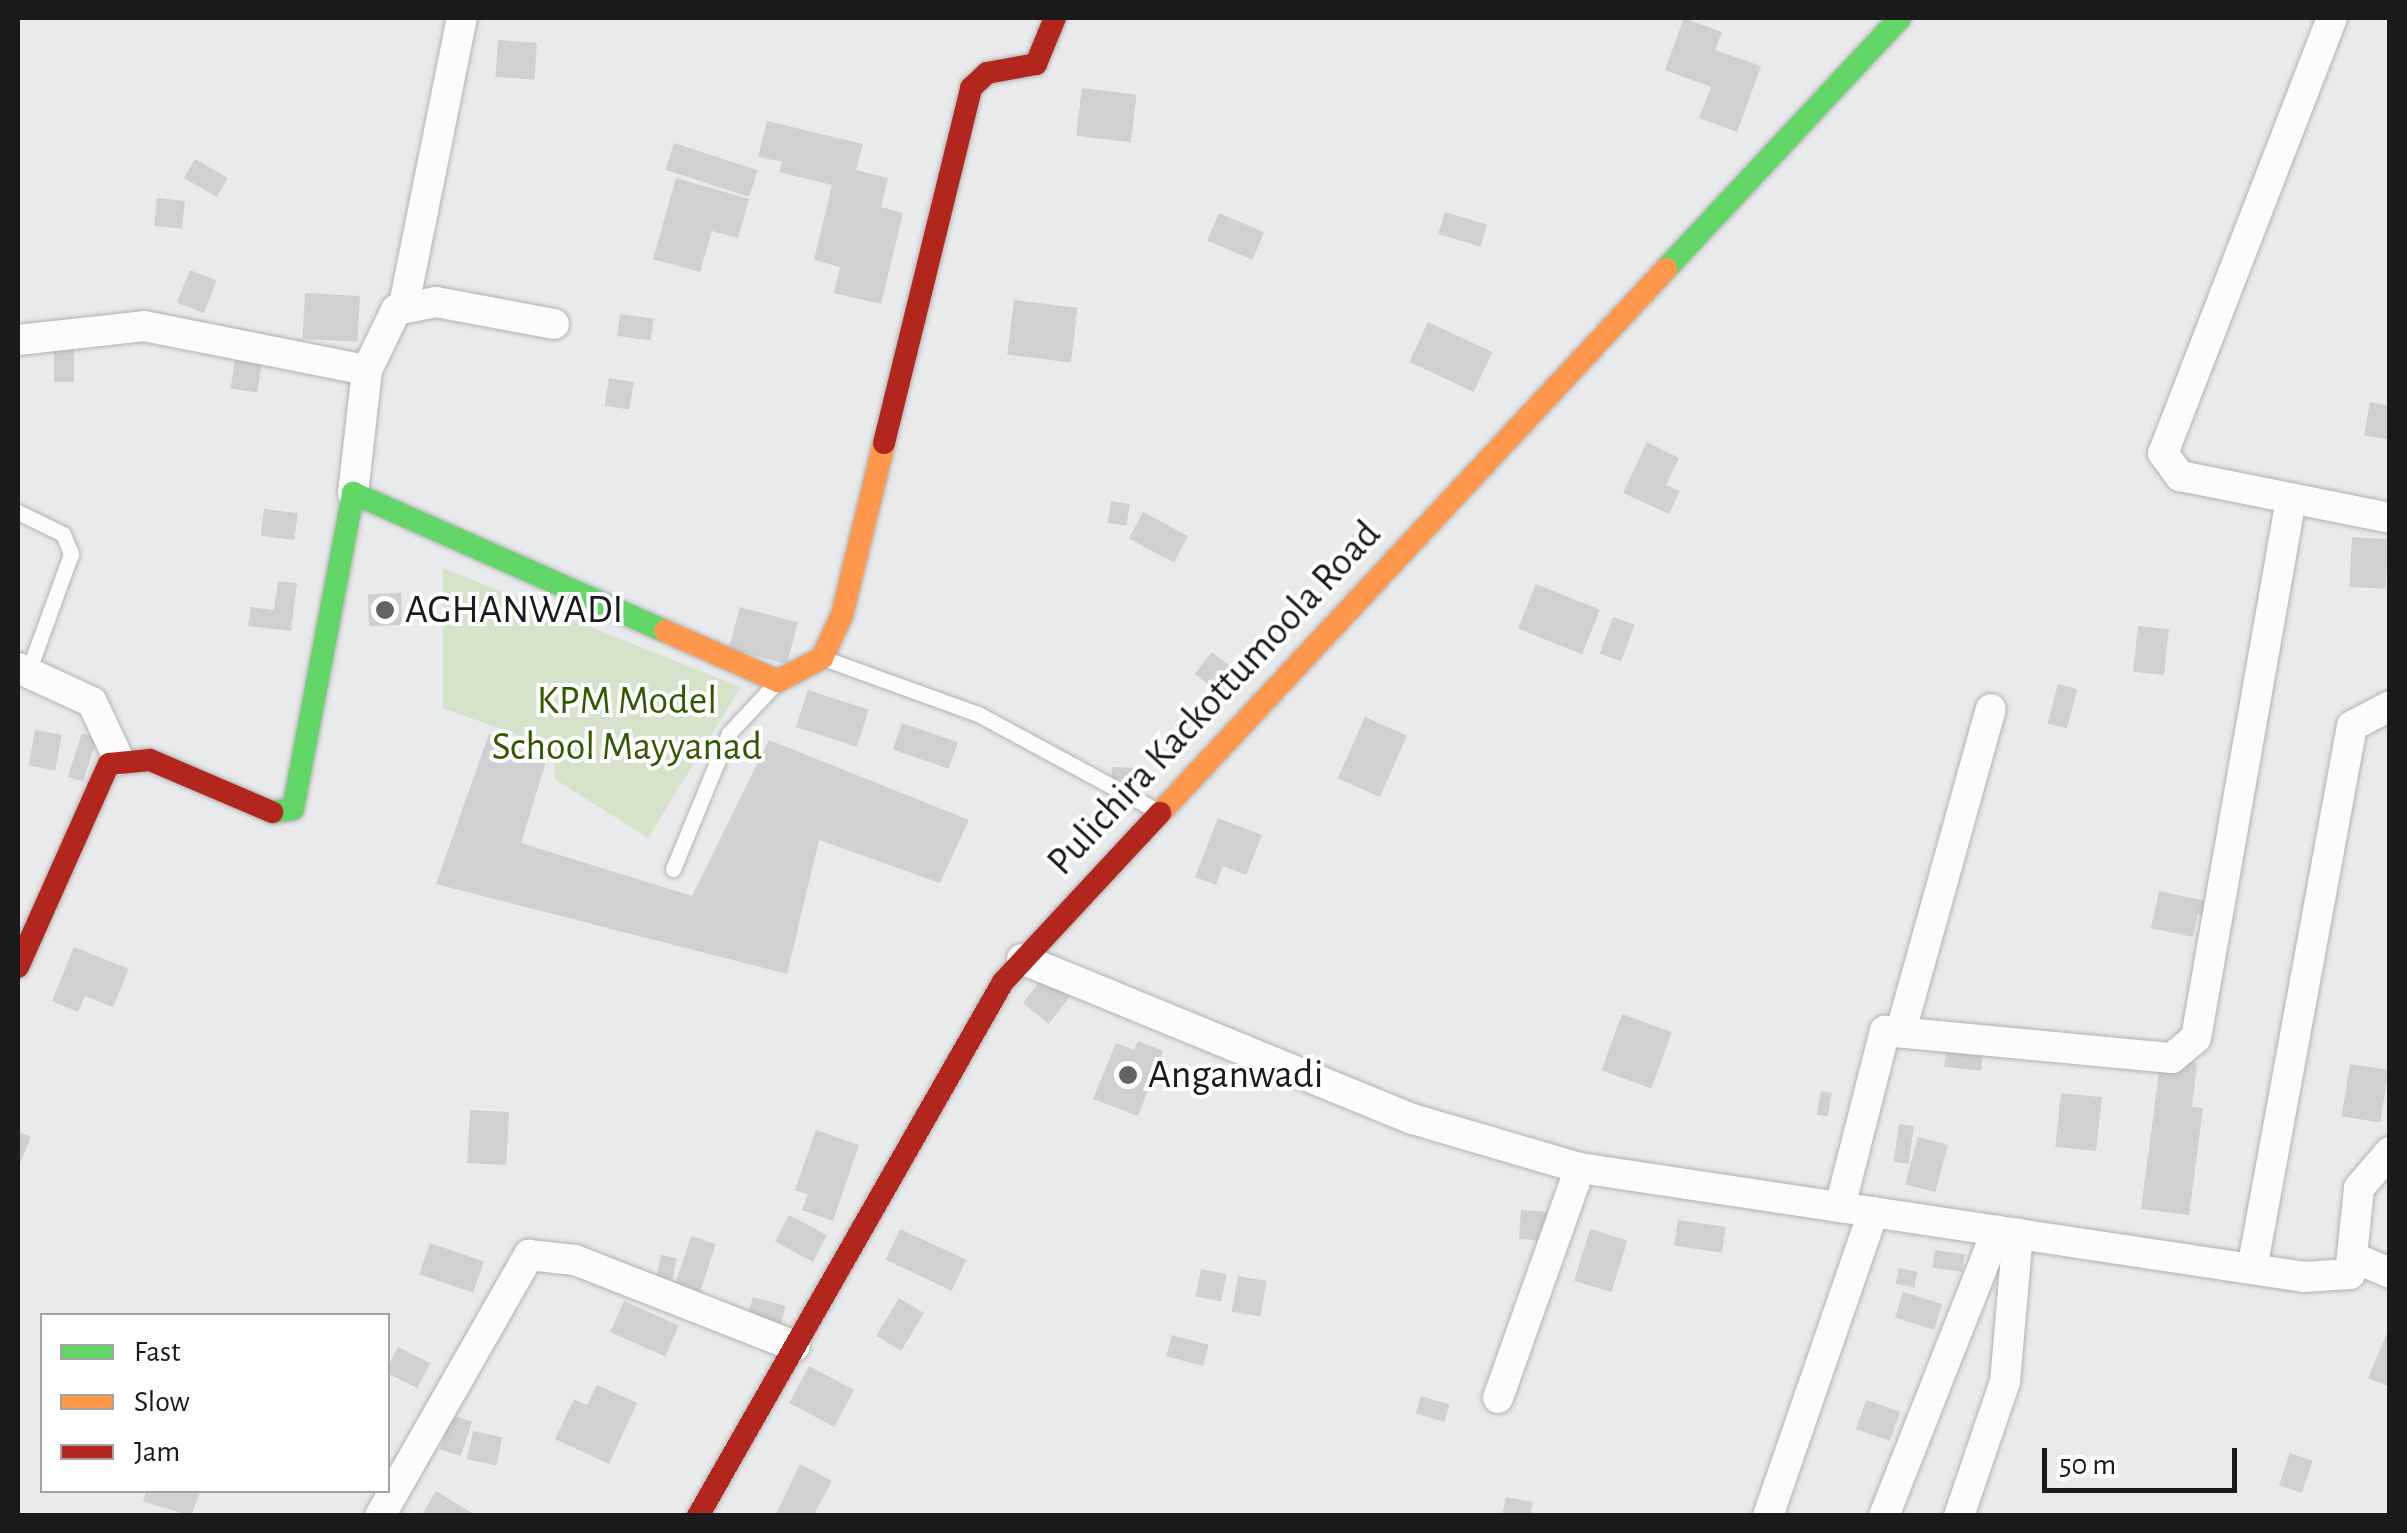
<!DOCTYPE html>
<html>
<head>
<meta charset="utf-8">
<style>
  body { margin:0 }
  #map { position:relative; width:2407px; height:1533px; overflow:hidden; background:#e9eaeb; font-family:"Alegreya Sans",sans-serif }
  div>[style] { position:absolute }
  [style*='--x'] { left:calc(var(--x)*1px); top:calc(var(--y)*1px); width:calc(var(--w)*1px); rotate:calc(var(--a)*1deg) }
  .green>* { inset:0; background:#d4e3ca }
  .building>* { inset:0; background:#cfd0d1; transform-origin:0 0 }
  .roads { filter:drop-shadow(0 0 2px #b1b2b3) drop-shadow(0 0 2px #b1b2b3) }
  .lane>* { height:15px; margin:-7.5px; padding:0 7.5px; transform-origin:7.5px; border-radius:7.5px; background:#fcfcfc }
  .street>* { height:30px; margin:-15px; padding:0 15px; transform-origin:15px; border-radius:15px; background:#fcfcfc }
  .fast>* { height:22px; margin:-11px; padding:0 11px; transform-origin:11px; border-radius:11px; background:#63d668 }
  .slow>* { height:22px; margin:-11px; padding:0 11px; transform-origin:11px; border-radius:11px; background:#ff974d }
  .jam>* { height:22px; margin:-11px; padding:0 11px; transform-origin:11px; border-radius:11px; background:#b3261e }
  .dots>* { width:28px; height:28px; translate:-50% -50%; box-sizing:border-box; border:5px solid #fff; border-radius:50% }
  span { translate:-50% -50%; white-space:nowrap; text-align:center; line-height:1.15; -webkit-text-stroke:8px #fff; paint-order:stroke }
  .poi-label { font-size:40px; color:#191a1b }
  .left { translate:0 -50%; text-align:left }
  .street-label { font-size:40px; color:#191a1b }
  .park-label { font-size:40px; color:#325900 }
  .frame { position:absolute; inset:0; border:20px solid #191a1b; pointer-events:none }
  .legend { position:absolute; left:40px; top:1313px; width:350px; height:180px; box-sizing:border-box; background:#fff; border:2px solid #a3a3a4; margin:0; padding:12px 18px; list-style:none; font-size:30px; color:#191a1b }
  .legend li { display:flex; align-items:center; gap:20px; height:50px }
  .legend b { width:50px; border:2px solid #a3a3a4 }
  .scale { position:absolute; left:2042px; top:1448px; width:195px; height:45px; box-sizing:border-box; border:5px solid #191a1b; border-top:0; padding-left:12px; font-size:30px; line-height:35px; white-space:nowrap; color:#191a1b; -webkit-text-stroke:8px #fff; paint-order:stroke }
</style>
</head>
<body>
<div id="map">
  <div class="green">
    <i style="clip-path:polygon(443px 568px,741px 687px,648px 838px,555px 779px,553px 748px,443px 708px)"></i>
  </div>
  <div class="building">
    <i style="clip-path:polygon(1684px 18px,1722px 32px,1715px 50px,1761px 66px,1737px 132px,1699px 118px,1711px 87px,1665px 70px)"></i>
    <i style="left:498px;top:40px;width:39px;height:37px;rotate:4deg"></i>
    <i style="left:1082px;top:88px;width:55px;height:48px;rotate:7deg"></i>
    <i style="clip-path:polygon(767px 121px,863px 144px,856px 170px,888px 178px,881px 207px,903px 213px,881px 304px,834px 293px,840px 267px,814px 260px,832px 185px,779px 172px,782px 162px,758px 157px)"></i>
    <i style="left:674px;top:143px;width:88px;height:28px;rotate:18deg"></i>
    <i style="left:195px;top:159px;width:38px;height:22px;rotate:30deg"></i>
    <i style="clip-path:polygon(676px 178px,749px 199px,738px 238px,712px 231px,700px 272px,653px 259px)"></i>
    <i style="left:157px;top:198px;width:28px;height:28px;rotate:6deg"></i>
    <i style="left:1445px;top:212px;width:44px;height:23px;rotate:17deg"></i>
    <i style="left:1219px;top:213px;width:49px;height:30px;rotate:23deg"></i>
    <i style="left:190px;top:270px;width:29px;height:35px;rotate:22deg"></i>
    <i style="left:305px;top:293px;width:55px;height:46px;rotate:3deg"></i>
    <i style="left:1014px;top:300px;width:64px;height:55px;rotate:7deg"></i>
    <i style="left:620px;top:314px;width:34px;height:22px;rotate:8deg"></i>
    <i style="left:1428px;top:322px;width:71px;height:44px;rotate:25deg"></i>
    <i style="left:74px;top:349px;width:33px;height:20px;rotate:90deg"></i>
    <i style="left:235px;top:358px;width:27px;height:31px;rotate:8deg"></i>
    <i style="left:609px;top:378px;width:25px;height:28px;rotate:9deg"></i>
    <i style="clip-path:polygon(2370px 402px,2390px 406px,2390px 440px,2364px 435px)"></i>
    <i style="clip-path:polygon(1647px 442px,1679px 458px,1666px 485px,1680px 491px,1669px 514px,1623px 493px)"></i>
    <i style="left:1111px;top:501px;width:19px;height:22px;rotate:9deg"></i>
    <i style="left:264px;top:509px;width:34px;height:27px;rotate:7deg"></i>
    <i style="left:1143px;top:512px;width:51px;height:30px;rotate:28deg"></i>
    <i style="left:2352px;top:537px;width:36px;height:50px;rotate:3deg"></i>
    <i style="clip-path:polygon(278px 581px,297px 583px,291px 631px,248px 626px,251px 607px,274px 610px)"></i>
    <i style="left:1536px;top:584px;width:69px;height:48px;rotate:22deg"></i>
    <i style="left:401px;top:593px;width:32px;height:33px;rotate:88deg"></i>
    <i style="left:740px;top:607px;width:60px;height:43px;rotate:15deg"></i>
    <i style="left:1613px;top:617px;width:23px;height:39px;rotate:20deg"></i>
    <i style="left:2138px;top:626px;width:31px;height:46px;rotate:6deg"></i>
    <i style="left:1212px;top:652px;width:42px;height:28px;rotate:38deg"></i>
    <i style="left:2058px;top:684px;width:20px;height:41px;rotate:15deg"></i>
    <i style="left:808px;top:690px;width:64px;height:39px;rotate:18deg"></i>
    <i style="left:1365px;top:717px;width:46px;height:67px;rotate:24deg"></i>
    <i style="left:902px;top:723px;width:59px;height:28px;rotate:19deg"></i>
    <i style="left:35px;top:730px;width:27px;height:36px;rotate:10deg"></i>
    <i style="left:82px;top:733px;width:16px;height:46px;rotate:18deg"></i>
    <i style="clip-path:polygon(489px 734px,546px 762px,521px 843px,692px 896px,769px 740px,969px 820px,940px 883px,819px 840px,787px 974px,436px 884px)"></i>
    <i style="left:1112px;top:767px;width:28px;height:12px;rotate:2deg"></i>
    <i style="clip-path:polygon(1218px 818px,1262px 835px,1246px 875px,1223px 866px,1216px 885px,1195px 877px)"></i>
    <i style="clip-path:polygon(2159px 891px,2220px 904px,2216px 919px,2198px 913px,2193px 937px,2151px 928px)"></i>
    <i style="clip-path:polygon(74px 947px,129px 969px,113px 1007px,85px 996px,78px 1012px,52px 1001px)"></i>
    <i style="left:1045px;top:975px;width:33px;height:36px;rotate:38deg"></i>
    <i style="left:1622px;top:1014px;width:53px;height:60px;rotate:20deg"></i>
    <i style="left:1948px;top:1031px;width:37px;height:36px;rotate:6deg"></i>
    <i style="clip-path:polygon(1138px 1041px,1163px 1051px,1138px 1116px,1093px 1099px,1116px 1043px,1134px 1050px)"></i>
    <i style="clip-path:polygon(2161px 1058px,2197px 1063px,2192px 1107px,2203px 1108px,2189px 1215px,2141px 1209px)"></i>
    <i style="left:2350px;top:1064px;width:39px;height:53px;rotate:9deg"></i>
    <i style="left:1821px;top:1091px;width:11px;height:24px;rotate:10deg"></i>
    <i style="left:2061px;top:1093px;width:41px;height:54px;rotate:6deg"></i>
    <i style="left:470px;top:1110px;width:39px;height:53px;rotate:3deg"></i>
    <i style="left:1899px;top:1124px;width:15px;height:38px;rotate:8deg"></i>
    <i style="clip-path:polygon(816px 1130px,859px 1145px,833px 1221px,802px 1210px,808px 1194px,795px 1190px)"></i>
    <i style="clip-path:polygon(18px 1131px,31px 1137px,18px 1168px)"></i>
    <i style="left:1918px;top:1137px;width:31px;height:49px;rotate:15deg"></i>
    <i style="left:1521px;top:1210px;width:31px;height:29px;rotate:4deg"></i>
    <i style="left:789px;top:1215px;width:43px;height:30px;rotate:28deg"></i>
    <i style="left:1678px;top:1220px;width:48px;height:26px;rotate:8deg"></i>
    <i style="left:900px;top:1229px;width:73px;height:34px;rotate:25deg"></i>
    <i style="left:1590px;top:1229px;width:39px;height:54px;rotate:17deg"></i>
    <i style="left:691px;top:1236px;width:26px;height:50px;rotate:18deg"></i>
    <i style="left:430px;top:1243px;width:57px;height:33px;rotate:19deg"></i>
    <i style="left:1935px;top:1250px;width:30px;height:18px;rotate:8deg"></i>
    <i style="left:661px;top:1255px;width:16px;height:22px;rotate:11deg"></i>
    <i style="left:1899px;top:1268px;width:19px;height:16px;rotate:12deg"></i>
    <i style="left:1201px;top:1269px;width:26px;height:28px;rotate:11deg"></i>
    <i style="left:1238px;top:1276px;width:29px;height:36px;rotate:10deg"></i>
    <i style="left:1903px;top:1292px;width:41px;height:27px;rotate:17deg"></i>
    <i style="left:753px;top:1297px;width:34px;height:20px;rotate:15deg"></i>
    <i style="left:899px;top:1298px;width:29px;height:44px;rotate:31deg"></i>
    <i style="left:624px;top:1301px;width:60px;height:34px;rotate:24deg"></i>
    <i style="clip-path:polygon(2390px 1326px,2390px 1387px,2368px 1378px)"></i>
    <i style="left:1172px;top:1335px;width:38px;height:22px;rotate:15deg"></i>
    <i style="left:398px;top:1347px;width:36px;height:28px;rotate:27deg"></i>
    <i style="left:809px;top:1366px;width:51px;height:42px;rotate:28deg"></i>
    <i style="clip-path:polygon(597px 1385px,637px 1403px,609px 1464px,555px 1439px,574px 1399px,587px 1405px)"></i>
    <i style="left:1421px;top:1396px;width:30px;height:18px;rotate:17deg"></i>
    <i style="left:1866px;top:1400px;width:36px;height:31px;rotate:19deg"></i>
    <i style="left:451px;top:1415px;width:22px;height:36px;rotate:18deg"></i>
    <i style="left:473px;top:1431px;width:30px;height:29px;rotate:12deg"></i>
    <i style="left:2290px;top:1453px;width:24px;height:34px;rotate:19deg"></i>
    <i style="clip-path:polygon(800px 1464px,832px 1481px,813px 1516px,775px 1516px)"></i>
    <i style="clip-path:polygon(147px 1490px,201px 1490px,191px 1516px,143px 1501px)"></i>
    <i style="clip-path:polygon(436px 1491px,477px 1516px,421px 1516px)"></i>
    <i style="clip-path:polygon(1506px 1497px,1533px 1502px,1530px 1516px,1502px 1516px)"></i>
  </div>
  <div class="roads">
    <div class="lane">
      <i style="--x:18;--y:512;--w:50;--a:26.1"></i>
      <i style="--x:63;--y:534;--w:22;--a:68"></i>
      <i style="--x:71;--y:554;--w:126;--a:110"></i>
      <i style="--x:826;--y:659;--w:162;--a:19.9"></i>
      <i style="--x:978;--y:714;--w:200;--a:28.4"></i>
      <i style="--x:673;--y:869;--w:147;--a:-67.6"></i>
      <i style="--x:729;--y:733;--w:64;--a:-46.9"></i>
    </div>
    <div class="street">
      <i style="--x:2332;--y:18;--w:467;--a:111.2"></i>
      <i style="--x:2163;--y:453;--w:29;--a:54"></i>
      <i style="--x:2180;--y:476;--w:214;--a:11.3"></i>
      <i style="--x:404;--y:305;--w:293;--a:-78.6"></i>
      <i style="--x:18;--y:340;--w:127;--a:-6.3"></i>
      <i style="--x:144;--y:326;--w:227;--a:11.2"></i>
      <i style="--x:353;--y:493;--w:124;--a:-83.5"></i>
      <i style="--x:367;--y:370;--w:67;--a:-64.2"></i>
      <i style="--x:396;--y:310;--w:41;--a:-11.3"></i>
      <i style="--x:436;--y:302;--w:120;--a:10.6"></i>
      <i style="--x:18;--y:668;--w:81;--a:24.7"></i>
      <i style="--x:92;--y:702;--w:64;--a:65"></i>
      <i style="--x:1022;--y:959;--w:422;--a:22.3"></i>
      <i style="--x:1413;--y:1119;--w:174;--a:16.4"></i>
      <i style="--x:1580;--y:1168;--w:732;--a:8.56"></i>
      <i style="--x:2304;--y:1277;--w:46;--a:-3.7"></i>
      <i style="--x:2350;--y:1274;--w:86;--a:-84"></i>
      <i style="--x:2359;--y:1188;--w:48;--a:-49.3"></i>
      <i style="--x:1902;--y:1027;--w:330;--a:-74.4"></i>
      <i style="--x:1840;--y:1207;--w:182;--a:-75.7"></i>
      <i style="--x:1885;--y:1031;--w:288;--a:5.4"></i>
      <i style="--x:2172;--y:1058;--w:31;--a:-40"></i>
      <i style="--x:2196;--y:1038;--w:547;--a:-80"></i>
      <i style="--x:2357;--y:1259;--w:36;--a:23"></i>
      <i style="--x:2252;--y:1269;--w:552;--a:-79.57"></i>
      <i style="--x:2352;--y:726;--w:43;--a:-27.8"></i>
      <i style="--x:1498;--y:1398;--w:244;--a:-70.4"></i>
      <i style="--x:380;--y:1516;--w:301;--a:-60.3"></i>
      <i style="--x:529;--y:1255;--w:46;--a:6.2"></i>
      <i style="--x:575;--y:1260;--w:236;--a:21.4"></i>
      <i style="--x:1768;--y:1516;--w:322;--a:-70.9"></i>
      <i style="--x:1884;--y:1516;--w:307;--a:-68.4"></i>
      <i style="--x:1959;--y:1516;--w:142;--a:-71.1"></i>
      <i style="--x:2005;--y:1382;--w:149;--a:-85"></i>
    </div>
    <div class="fast">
      <i style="--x:1666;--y:269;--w:343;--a:-47"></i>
      <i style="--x:272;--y:812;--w:21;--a:-8"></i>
      <i style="--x:293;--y:809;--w:322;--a:-79.2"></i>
      <i style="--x:353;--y:493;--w:341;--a:23.9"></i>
    </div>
    <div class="slow">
      <i style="--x:665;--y:631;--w:124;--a:23.9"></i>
      <i style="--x:778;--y:681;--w:50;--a:-27.6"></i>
      <i style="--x:822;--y:658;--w:47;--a:-65.1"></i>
      <i style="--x:842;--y:615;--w:177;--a:-76.3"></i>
      <i style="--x:1160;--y:813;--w:743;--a:-47.07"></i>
    </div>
    <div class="jam">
      <i style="--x:884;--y:443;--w:366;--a:-76.2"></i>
      <i style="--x:971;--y:88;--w:22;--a:-43"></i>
      <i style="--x:987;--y:73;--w:50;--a:-10.4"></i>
      <i style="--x:1036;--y:64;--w:50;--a:-67.6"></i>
      <i style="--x:18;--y:967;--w:222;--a:-65.9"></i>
      <i style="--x:109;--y:764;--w:41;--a:-5.6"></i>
      <i style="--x:150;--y:760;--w:133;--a:23.1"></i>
      <i style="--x:698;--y:1516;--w:615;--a:-60.27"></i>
      <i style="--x:1003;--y:982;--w:231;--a:-47.1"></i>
    </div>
  </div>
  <div class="dots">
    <i style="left:385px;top:610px;background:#626364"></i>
    <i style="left:1128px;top:1075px;background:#626364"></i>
  </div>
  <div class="poi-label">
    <span class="left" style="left:405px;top:610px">AGHANWADI</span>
    <span class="left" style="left:1148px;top:1075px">Anganwadi</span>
  </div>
  <div class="street-label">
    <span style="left:1214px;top:698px;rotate:-47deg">Pulichira Kackottumoola Road</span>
  </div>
  <div class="park-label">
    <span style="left:627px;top:724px">KPM Model<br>School Mayyanad</span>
  </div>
  <div class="frame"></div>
  <ul class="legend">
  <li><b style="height:12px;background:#63d668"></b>Fast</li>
  <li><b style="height:12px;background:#ff974d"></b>Slow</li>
  <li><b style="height:12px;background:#b3261e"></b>Jam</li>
  </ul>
  <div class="scale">50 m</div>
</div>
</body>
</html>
